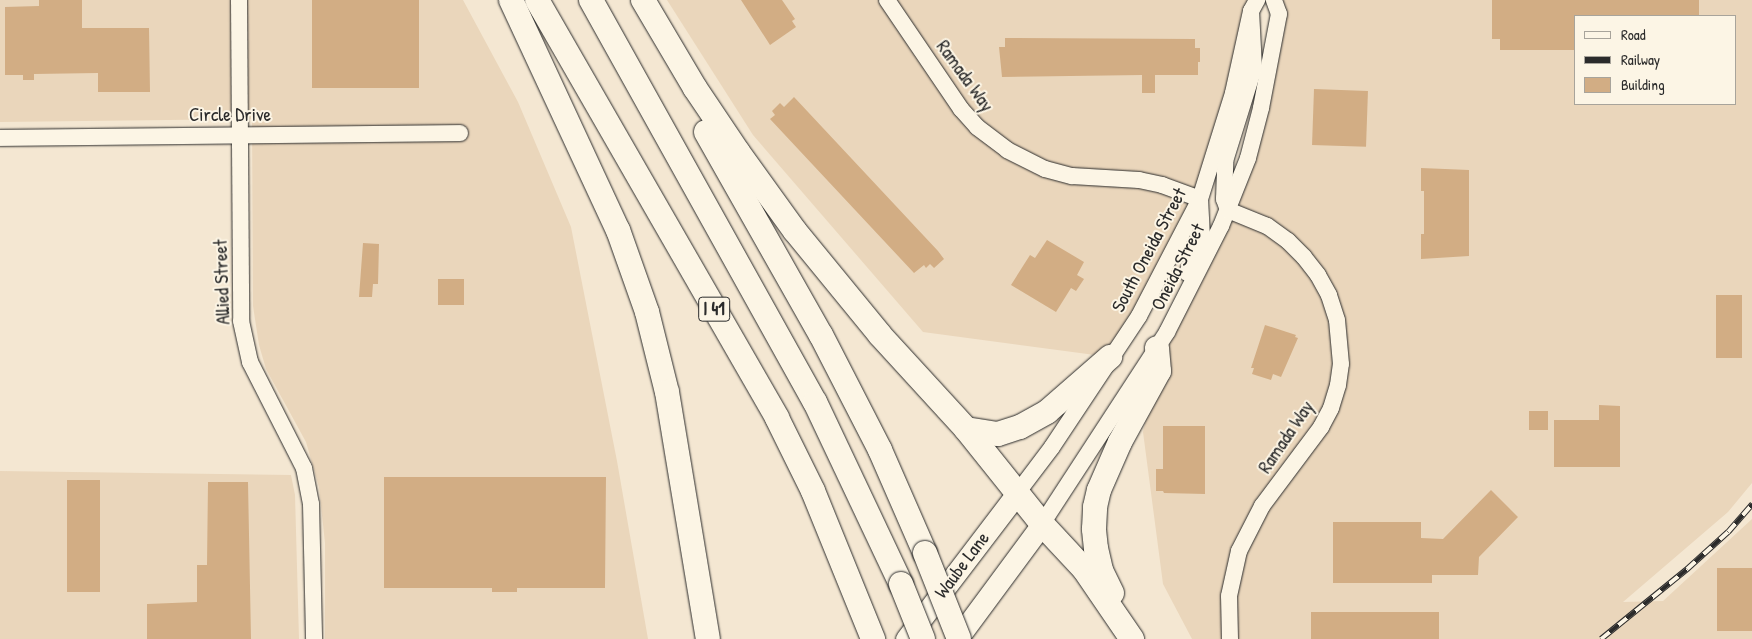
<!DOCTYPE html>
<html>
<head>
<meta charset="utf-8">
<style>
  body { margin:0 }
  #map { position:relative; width:1752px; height:639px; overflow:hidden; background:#f4e7d2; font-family:"Patrick Hand",sans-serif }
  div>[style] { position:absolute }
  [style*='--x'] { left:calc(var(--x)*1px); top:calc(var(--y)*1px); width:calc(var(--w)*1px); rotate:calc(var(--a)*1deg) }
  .built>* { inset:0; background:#ead6bb }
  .building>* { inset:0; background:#d2ad84; transform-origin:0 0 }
  .roads { filter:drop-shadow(0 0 1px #2b2b2b) drop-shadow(0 0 1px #2b2b2b) }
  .minor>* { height:16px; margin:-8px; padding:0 8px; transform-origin:8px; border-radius:8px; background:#fcf5e5 }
  .major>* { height:21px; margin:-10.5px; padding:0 10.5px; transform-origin:10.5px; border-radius:10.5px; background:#fcf5e5 }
  .highway>* { height:24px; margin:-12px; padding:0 12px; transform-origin:12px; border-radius:12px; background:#fcf5e5 }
  .rail>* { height:5.5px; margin-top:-2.75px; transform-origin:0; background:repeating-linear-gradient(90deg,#fcf5e5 0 11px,#2b2b2b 0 22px); box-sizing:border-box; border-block:1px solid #2b2b2b }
  .bridges { filter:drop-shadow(0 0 1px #2b2b2b) drop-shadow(0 0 1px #2b2b2b) }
  .highway-bridge>* { height:24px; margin:-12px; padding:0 12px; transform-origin:12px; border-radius:12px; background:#fcf5e5 }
  span { translate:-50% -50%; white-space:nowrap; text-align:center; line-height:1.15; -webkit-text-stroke:4px #fcf5e5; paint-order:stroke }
  .shield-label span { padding:1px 4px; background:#fcf5e5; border:1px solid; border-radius:4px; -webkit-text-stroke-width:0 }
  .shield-label { font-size:18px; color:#2b2b2b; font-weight:700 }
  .street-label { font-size:19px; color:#2b2b2b }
  .legend { position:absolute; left:1574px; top:15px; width:162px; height:90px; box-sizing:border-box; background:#fcf5e5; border:1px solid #a8a49b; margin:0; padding:6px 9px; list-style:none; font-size:15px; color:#2b2b2b }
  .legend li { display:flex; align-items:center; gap:10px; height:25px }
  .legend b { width:25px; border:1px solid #a8a49b }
</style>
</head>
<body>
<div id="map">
  <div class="built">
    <i style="clip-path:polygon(0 0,463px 0,518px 102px,571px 227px,617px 461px,648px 639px,325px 639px,325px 543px,319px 487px,306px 442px,266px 369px,259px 345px,253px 306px,252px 119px,0 122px)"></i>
    <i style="clip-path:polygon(667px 0,1257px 0,1200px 199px,1110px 357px,923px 332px,753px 135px)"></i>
    <i style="clip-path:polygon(evenodd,1274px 0,1752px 0,1752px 483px,1728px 512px,1623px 602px,1663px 601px,1752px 519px,1752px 639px,1192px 639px,1163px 584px,1143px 432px,1167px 332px,1248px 158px,1274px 0,1576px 16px,1736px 16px,1736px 104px,1576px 104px,1576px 16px)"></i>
    <i style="clip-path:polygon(0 471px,291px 475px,295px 495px,299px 639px,0 639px)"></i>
  </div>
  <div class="building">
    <i style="clip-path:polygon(39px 0,82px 0,82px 28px,149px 28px,150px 92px,98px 92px,98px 73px,34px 74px,34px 80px,23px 80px,23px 75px,5px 75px,5px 7px,39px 6px)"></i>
    <i style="left:312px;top:0;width:107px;height:88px"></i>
    <i style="clip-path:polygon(741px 0,782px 0,795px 19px,792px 21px,796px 27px,770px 45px)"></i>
    <i style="clip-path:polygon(1492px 0,1699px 0,1699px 16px,1576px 16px,1576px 50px,1500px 50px,1500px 39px,1492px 39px)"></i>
    <i style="clip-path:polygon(1005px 38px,1195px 39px,1195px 48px,1200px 48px,1200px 62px,1198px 62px,1198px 75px,1155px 75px,1155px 93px,1142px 93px,1142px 75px,1002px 77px,999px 47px,1005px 47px)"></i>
    <i style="left:1314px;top:89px;width:54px;height:56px;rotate:2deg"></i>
    <i style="clip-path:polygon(794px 97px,938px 251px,944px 259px,934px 268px,930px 264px,926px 268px,924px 265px,914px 273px,770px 119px,775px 115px,772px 111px,780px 103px,784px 107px)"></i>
    <i style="clip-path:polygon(1421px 168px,1469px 170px,1469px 256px,1421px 259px,1421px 234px,1424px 234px,1424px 191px,1421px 191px)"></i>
    <i style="clip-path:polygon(1047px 240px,1084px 262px,1077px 275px,1084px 279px,1076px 291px,1071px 288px,1056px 312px,1011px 285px,1030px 255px,1035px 258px)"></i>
    <i style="clip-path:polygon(363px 243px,379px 244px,378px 284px,373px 284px,372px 297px,359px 297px)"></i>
    <i style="left:438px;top:279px;width:26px;height:26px"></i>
    <i style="left:1716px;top:295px;width:26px;height:63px"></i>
    <i style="clip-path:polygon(1265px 325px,1296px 335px,1295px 337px,1298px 338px,1281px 377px,1273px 374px,1271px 380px,1252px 374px,1254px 368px,1251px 368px)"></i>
    <i style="clip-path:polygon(1599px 405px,1620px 406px,1620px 467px,1554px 467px,1554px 420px,1599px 420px)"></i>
    <i style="left:1529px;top:411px;width:19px;height:19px"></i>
    <i style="clip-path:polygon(1163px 426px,1205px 426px,1205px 494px,1164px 493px,1163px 491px,1156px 491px,1156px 469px,1163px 469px)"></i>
    <i style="clip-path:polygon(384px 477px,606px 477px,605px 588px,517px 588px,517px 592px,492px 592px,492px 588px,384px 588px)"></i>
    <i style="left:67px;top:480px;width:33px;height:112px"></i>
    <i style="clip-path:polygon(208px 482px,248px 482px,251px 639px,147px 639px,147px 604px,197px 602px,197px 565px,207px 565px)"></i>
    <i style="clip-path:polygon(1491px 490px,1518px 517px,1479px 557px,1478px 575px,1432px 575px,1432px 583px,1333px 583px,1333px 522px,1421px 522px,1421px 538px,1443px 539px)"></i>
    <i style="left:1717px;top:568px;width:35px;height:63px"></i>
    <i style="left:1311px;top:612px;width:128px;height:27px"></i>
  </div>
  <div class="roads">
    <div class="minor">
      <i style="--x:239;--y:0;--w:321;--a:89.6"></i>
      <i style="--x:241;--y:321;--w:42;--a:77.6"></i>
      <i style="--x:250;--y:362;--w:119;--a:63"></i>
      <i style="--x:304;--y:468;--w:37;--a:79"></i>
      <i style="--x:311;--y:504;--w:135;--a:88.7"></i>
      <i style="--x:887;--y:0;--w:132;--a:55.8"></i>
      <i style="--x:961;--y:109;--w:24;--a:48"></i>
      <i style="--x:977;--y:127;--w:38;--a:37"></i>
      <i style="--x:1007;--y:150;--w:42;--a:26.6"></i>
      <i style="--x:1045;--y:169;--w:28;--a:15"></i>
      <i style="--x:1072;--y:176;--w:67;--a:3.4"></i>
      <i style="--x:1139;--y:180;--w:24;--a:12"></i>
      <i style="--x:1162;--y:185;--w:40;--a:20.2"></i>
      <i style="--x:1200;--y:199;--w:39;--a:87"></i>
      <i style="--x:1202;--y:238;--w:38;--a:113"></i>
      <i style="--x:0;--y:138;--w:460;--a:-0.6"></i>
      <i style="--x:1018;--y:492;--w:56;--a:-52.9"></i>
      <i style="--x:1052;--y:447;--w:157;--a:-56.4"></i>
      <i style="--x:1139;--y:316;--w:132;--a:-62.5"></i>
      <i style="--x:1200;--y:199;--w:111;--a:-72.7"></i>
      <i style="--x:1233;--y:93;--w:84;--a:-77.6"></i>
      <i style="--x:1251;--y:11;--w:13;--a:-61"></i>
      <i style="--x:1042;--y:524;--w:229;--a:-56.9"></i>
      <i style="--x:1167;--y:332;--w:119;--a:-63"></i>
      <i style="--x:1221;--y:226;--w:73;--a:-68.3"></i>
      <i style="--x:1248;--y:158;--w:52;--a:-75.4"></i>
      <i style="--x:1261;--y:108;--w:96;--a:-79.2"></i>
      <i style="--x:1279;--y:14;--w:15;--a:-110"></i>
      <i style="--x:1230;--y:639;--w:43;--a:-91.3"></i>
      <i style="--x:1229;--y:596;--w:46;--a:-77.5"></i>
      <i style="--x:1239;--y:551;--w:51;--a:-62.9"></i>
      <i style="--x:1262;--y:506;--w:99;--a:-53.2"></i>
      <i style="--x:1321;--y:427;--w:21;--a:-62"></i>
      <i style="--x:1331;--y:408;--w:24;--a:-73"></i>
      <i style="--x:1338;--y:385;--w:21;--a:-82"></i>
      <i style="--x:1341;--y:364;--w:44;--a:-95.2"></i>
      <i style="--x:1337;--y:320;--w:26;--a:-108"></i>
      <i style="--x:1329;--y:295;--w:23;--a:-119"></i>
      <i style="--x:1318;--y:275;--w:23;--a:-128"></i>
      <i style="--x:1304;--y:257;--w:23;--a:-135"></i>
      <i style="--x:1288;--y:241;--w:26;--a:-144"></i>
      <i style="--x:1267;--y:226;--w:42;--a:-157.7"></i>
      <i style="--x:1228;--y:210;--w:12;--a:-110"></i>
      <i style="--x:1224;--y:199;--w:38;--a:-88"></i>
      <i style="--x:1225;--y:161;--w:97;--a:-72.7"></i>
      <i style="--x:1254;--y:68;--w:57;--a:-93"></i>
    </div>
    <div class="major">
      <i style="--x:906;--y:639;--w:185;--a:-52.7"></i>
      <i style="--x:957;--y:639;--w:143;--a:-53.5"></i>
    </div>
    <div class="highway">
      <i style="--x:511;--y:0;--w:254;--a:65.1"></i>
      <i style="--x:618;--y:230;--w:87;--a:70.5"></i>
      <i style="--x:647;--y:312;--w:82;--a:76"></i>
      <i style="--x:667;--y:392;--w:250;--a:80.6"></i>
      <i style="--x:537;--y:0;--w:482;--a:60.1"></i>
      <i style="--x:777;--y:418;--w:81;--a:63.7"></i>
      <i style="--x:813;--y:491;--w:160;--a:67.9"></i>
      <i style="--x:591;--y:0;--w:460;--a:60.9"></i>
      <i style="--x:815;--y:402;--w:201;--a:64.7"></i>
      <i style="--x:643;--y:0;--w:102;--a:59.4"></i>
      <i style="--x:695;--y:88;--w:77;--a:56.1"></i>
      <i style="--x:738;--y:152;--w:97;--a:54.2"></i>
      <i style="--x:795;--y:231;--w:134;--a:50.7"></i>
      <i style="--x:880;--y:335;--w:127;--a:47.5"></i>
      <i style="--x:966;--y:429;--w:122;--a:51.3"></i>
      <i style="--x:1042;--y:524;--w:62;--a:47"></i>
      <i style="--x:1084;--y:569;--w:85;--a:55.6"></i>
      <i style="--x:706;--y:132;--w:233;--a:60.5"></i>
      <i style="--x:821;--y:335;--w:129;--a:62.8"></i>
      <i style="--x:880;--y:450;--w:112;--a:66.4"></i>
      <i style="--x:966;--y:429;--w:32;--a:9"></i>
      <i style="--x:998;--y:434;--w:23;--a:-18"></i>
      <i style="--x:1020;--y:427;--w:31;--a:-29"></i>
      <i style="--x:1047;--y:412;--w:84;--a:-41.1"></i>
      <i style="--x:1112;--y:593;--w:25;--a:-116"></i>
      <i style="--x:1101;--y:570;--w:22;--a:-103"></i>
      <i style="--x:1096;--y:549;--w:20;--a:-96"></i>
      <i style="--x:1094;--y:529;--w:22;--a:-87"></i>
      <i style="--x:1095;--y:507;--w:17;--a:-77"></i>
      <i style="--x:1099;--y:490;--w:52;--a:-66.4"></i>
      <i style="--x:1120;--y:442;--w:81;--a:-61.2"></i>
      <i style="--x:1159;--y:371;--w:23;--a:-95"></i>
    </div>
  </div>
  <div class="rail">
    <i style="--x:1601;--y:639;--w:111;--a:-39.1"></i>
    <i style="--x:1687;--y:569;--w:55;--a:-42.1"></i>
    <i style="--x:1728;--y:532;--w:37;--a:-49"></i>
  </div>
  <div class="bridges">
    <div class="highway-bridge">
      <i style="--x:925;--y:553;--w:92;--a:68.4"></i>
      <i style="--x:901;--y:584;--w:59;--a:68.2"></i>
    </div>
  </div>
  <div class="shield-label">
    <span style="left:714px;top:309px">I 41</span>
  </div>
  <div class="street-label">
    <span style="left:965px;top:76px;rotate:54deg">Ramada Way</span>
    <span style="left:230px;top:115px">Circle Drive</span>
    <span style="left:1149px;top:250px;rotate:-62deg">South Oneida Street</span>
    <span style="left:1178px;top:267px;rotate:-63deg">Oneida Street</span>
    <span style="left:222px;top:282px;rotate:-92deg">Allied Street</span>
    <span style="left:1286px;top:437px;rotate:-56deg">Ramada Way</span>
    <span style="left:962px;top:565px;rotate:-53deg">Waube Lane</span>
  </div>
  <ul class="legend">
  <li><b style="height:6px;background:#fcf5e5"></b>Road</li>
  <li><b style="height:6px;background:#2b2b2b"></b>Railway</li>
  <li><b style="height:14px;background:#d2ad84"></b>Building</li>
  </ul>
</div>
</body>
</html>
